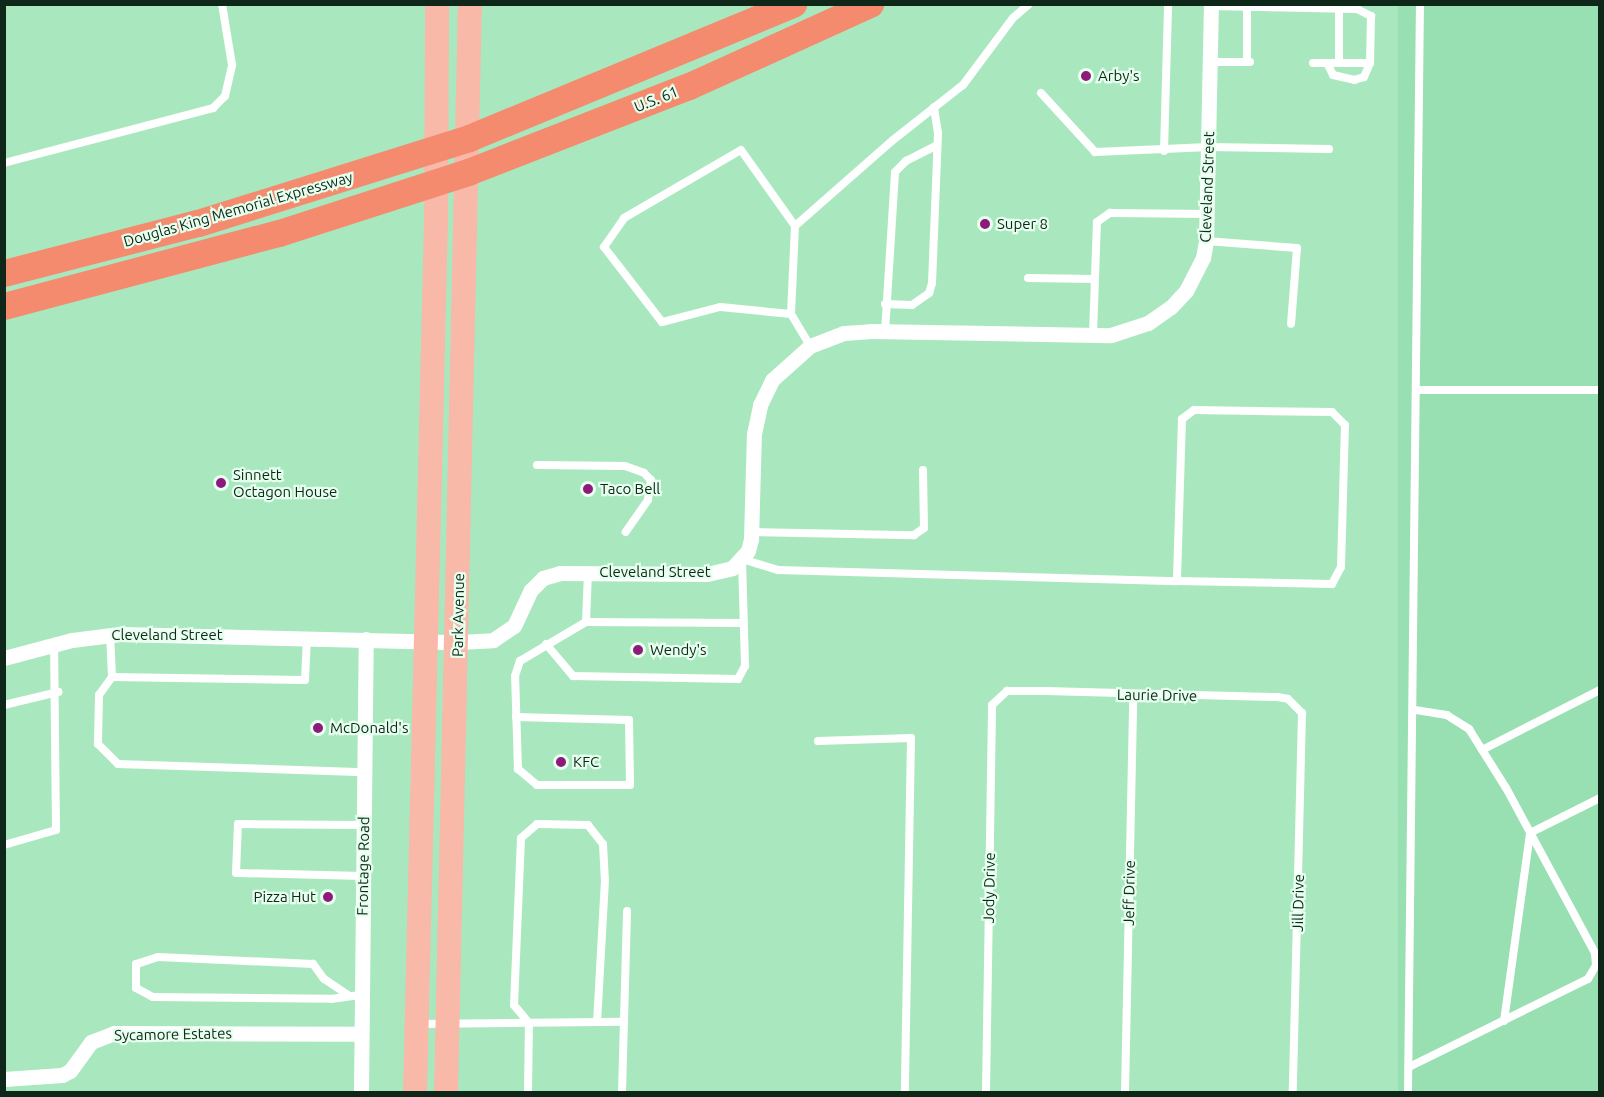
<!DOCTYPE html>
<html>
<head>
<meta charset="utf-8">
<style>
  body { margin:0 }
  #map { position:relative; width:1604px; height:1097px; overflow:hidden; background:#a9e8bf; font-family:Ubuntu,sans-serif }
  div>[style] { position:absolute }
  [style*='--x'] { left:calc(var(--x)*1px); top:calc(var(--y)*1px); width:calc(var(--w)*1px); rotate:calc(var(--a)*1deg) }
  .built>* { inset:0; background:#98dfb2; transform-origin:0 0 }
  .lane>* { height:8px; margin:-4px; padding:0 4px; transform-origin:4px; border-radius:4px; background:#fff }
  .street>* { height:15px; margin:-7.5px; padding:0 7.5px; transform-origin:7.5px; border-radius:7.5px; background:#fff }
  .primary>* { height:24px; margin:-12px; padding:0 12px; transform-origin:12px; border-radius:12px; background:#f8b9a9 }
  .highway>* { height:27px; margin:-13.5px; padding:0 13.5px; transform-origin:13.5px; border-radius:13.5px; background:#f48b6f }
  .dots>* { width:16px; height:16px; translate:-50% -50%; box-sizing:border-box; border:3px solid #e6ffee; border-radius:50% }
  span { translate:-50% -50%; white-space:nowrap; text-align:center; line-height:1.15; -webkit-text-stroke:4.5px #e6ffee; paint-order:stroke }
  .poi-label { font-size:15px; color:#0e2718 }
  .left { translate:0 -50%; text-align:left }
  .right { translate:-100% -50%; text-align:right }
  .street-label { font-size:15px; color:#0e2718 }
  .frame { position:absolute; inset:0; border:6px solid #0e2718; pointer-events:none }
</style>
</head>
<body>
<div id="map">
  <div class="built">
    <i style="left:1398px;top:5px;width:201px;height:1087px"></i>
  </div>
  <div class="lane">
    <i style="--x:1210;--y:6;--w:147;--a:1.2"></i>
    <i style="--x:1357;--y:9;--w:16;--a:27"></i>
    <i style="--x:1371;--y:16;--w:47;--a:91.2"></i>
    <i style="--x:1370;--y:63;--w:57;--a:180"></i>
    <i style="--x:1339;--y:9;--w:54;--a:90"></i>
    <i style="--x:1210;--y:62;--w:40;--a:0"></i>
    <i style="--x:1247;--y:62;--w:57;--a:-90"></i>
    <i style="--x:1327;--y:63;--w:13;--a:63"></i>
    <i style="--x:1333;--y:75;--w:22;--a:13"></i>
    <i style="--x:1354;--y:80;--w:10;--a:-17"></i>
    <i style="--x:1364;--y:77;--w:15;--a:-67"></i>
    <i style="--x:1041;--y:93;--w:80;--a:47.5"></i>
    <i style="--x:1095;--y:152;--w:114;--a:-2.5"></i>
    <i style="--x:1209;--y:147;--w:120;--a:1"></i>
    <i style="--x:1164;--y:151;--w:147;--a:-88.4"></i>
    <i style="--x:4;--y:163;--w:216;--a:-14.7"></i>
    <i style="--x:213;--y:108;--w:17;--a:-45"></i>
    <i style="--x:225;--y:96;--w:32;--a:-77"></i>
    <i style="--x:232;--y:65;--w:62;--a:-99.3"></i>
    <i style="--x:795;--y:226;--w:130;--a:-41.3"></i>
    <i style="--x:893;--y:140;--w:89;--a:-38.2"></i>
    <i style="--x:963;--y:85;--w:84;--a:-53.3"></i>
    <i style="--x:1013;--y:18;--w:21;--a:-41"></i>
    <i style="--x:1206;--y:241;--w:91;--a:4.4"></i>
    <i style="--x:1297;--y:248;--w:76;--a:94.5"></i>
    <i style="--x:1028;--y:278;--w:67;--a:0.9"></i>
    <i style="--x:885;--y:304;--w:27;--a:2"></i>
    <i style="--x:912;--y:305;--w:21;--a:-35"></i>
    <i style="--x:929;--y:293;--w:10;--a:-73"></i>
    <i style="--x:932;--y:283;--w:150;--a:-87.7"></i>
    <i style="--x:938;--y:133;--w:26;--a:-99"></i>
    <i style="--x:791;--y:314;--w:71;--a:-174.4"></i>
    <i style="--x:720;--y:307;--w:60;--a:165.5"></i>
    <i style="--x:662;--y:322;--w:95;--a:-127.7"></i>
    <i style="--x:604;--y:247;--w:35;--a:-55"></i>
    <i style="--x:624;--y:218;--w:135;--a:-30.2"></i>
    <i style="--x:741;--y:150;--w:93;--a:54.6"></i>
    <i style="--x:795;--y:226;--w:88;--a:92.6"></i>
    <i style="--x:791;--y:314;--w:37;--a:59"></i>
    <i style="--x:885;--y:332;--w:160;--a:-86.4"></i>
    <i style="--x:895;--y:172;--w:16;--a:-45"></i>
    <i style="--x:906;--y:161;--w:34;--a:-27"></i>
    <i style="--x:1093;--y:335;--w:113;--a:-88"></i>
    <i style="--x:1097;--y:222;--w:16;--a:-35"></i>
    <i style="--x:1110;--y:213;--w:98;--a:0.6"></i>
    <i style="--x:1417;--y:390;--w:183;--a:0"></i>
    <i style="--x:537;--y:465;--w:88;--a:0.7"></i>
    <i style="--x:625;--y:466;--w:20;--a:20"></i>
    <i style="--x:644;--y:473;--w:10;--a:45"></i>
    <i style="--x:651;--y:480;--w:20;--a:99"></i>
    <i style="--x:648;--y:500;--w:39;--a:125"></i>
    <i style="--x:751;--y:532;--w:163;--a:1.1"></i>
    <i style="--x:914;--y:535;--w:12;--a:-35"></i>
    <i style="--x:924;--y:528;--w:58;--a:-91"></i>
    <i style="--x:586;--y:622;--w:157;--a:0.4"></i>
    <i style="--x:110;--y:634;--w:43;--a:87.3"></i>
    <i style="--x:112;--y:677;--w:22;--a:126"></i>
    <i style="--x:99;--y:695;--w:49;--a:91.2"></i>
    <i style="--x:98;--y:744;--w:28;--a:45"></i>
    <i style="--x:118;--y:764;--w:246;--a:1.9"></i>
    <i style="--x:546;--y:644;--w:42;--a:49.8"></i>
    <i style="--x:573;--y:676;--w:165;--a:1"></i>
    <i style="--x:738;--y:679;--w:15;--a:-62"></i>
    <i style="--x:745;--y:666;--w:107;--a:-91.6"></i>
    <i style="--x:742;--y:559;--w:38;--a:17"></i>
    <i style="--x:778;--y:570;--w:399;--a:1.6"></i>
    <i style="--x:1177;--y:581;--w:155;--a:1.1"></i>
    <i style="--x:1332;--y:584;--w:19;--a:-62"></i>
    <i style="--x:1341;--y:567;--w:142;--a:-88.4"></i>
    <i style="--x:1345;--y:425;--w:18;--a:-135"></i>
    <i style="--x:1332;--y:412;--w:138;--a:-179.2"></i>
    <i style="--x:1194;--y:410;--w:15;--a:143"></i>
    <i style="--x:1182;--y:419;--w:162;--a:91.8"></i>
    <i style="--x:112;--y:677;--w:193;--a:0.9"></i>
    <i style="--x:305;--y:680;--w:42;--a:-87.3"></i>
    <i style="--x:4;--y:705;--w:56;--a:-13.5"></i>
    <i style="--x:516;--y:717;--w:113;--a:1.5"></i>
    <i style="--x:629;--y:720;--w:65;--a:89.1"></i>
    <i style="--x:630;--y:785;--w:93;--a:180"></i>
    <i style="--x:537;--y:785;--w:25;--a:-140"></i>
    <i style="--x:518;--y:769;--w:93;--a:-91.8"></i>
    <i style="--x:515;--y:676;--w:16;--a:-72"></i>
    <i style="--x:520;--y:661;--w:77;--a:-30.6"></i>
    <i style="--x:586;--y:622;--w:50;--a:-87.7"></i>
    <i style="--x:818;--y:741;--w:93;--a:-1.8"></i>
    <i style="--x:911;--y:738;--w:354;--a:91"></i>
    <i style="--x:1482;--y:750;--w:132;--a:-27"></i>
    <i style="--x:4;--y:845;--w:54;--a:-16.1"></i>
    <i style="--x:56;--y:830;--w:185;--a:-90.6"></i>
    <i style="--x:363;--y:876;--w:127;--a:-178.6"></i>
    <i style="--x:236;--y:873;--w:49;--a:-87.7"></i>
    <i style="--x:238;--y:824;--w:126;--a:0.5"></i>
    <i style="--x:348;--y:995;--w:29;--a:-146"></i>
    <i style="--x:324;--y:979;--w:19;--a:-126"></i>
    <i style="--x:313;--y:964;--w:155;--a:-177.4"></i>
    <i style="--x:158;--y:957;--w:23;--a:162"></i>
    <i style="--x:136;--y:964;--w:24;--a:90"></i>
    <i style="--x:136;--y:988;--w:19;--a:28"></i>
    <i style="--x:153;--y:997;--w:178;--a:0.6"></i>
    <i style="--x:331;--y:999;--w:29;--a:-8"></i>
    <i style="--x:1504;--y:1021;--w:190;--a:-82.1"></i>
    <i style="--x:1530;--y:833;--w:78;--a:-26.6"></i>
    <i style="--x:418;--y:1024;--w:206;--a:-0.6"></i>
    <i style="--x:1409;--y:1067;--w:199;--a:-26.2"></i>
    <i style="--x:1588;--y:979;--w:16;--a:-60"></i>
    <i style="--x:1596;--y:965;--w:12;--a:-95"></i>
    <i style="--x:1595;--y:953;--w:187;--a:-118.3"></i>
    <i style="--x:1506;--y:788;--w:70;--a:-122.1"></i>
    <i style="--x:1469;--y:729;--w:26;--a:-148"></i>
    <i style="--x:1447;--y:715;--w:33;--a:-171"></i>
    <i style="--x:528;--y:1092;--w:69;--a:-89.2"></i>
    <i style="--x:529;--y:1023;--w:23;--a:-130"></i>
    <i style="--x:514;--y:1005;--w:167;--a:-87.6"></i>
    <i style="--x:521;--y:838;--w:21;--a:-41"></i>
    <i style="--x:537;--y:824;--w:51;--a:1.1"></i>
    <i style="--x:588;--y:825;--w:24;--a:52"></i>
    <i style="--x:603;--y:844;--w:36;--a:87"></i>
    <i style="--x:605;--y:880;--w:142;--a:93.2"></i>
    <i style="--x:622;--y:1092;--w:181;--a:-88.4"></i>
    <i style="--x:986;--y:1092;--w:387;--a:-89.1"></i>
    <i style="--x:992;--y:705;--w:21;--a:-43"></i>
    <i style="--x:1007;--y:691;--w:38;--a:0"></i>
    <i style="--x:1045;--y:691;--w:233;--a:1.5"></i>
    <i style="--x:1278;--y:697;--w:10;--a:11"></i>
    <i style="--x:1288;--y:699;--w:20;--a:45"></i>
    <i style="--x:1302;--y:713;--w:379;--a:91.4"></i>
    <i style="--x:1125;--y:1092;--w:398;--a:-88.8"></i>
    <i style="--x:1408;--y:1092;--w:1088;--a:-89.37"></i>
  </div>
  <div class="street">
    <i style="--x:4;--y:658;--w:70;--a:-14.8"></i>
    <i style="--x:72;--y:640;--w:48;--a:-7.1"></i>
    <i style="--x:120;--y:634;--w:338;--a:1.4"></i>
    <i style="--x:458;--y:642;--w:35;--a:-3"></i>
    <i style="--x:493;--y:640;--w:25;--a:-34"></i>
    <i style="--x:514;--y:626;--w:40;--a:-65"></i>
    <i style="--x:531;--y:590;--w:17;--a:-45"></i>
    <i style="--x:543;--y:578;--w:18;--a:-16"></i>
    <i style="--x:560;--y:573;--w:147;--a:0.4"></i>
    <i style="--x:707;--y:574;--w:26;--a:-13"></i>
    <i style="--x:732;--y:568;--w:23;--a:-47"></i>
    <i style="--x:748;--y:551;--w:12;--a:-76"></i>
    <i style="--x:751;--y:539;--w:105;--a:-88.4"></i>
    <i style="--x:754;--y:434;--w:30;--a:-78"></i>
    <i style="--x:760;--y:405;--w:28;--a:-64"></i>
    <i style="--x:772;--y:380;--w:51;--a:-41.8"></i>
    <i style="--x:810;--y:346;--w:36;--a:-21"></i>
    <i style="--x:844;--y:333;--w:27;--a:-4"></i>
    <i style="--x:871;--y:331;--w:240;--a:1"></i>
    <i style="--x:1111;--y:335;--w:39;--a:-18"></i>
    <i style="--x:1148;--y:323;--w:28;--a:-35"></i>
    <i style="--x:1171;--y:307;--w:22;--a:-47"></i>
    <i style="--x:1186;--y:291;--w:37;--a:-63"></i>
    <i style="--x:1203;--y:258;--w:17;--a:-80"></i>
    <i style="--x:1206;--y:241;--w:237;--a:-88.8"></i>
    <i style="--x:4;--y:1079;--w:58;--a:-3.9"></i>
    <i style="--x:62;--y:1075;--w:9;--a:-27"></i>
    <i style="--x:70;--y:1071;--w:36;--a:-54"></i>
    <i style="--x:91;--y:1042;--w:25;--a:-21"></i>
    <i style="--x:114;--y:1033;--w:245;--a:0.2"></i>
    <i style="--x:361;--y:1092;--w:453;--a:-89.4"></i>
  </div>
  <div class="primary">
    <i style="--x:415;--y:1092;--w:872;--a:-88.62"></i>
    <i style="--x:436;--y:220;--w:216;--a:-89.7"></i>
    <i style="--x:446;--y:1092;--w:1088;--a:-88.74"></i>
  </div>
  <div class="highway">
    <i style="--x:4;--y:273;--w:200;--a:-14.5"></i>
    <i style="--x:198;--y:223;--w:284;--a:-17.4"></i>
    <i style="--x:469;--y:138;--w:351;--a:-22.5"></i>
    <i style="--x:4;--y:306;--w:285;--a:-14.9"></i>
    <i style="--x:279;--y:233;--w:199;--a:-17.9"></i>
    <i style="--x:468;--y:172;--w:237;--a:-21.3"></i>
    <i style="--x:689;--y:86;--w:199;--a:-24.4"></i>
  </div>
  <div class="dots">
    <i style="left:1086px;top:76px;background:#8e1b7c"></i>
    <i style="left:985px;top:224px;background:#8e1b7c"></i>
    <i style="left:221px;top:483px;background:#8e1b7c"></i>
    <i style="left:588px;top:489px;background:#8e1b7c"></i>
    <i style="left:638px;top:650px;background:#8e1b7c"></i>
    <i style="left:318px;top:728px;background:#8e1b7c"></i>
    <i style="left:561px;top:762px;background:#8e1b7c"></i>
    <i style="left:328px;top:897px;background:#8e1b7c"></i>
  </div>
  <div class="poi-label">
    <span class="left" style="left:1098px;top:76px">Arby's</span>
    <span class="left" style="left:997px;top:224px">Super 8</span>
    <span class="left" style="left:233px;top:483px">Sinnett<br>Octagon House</span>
    <span class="left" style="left:600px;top:489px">Taco Bell</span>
    <span class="left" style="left:650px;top:650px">Wendy's</span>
    <span class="left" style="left:330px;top:728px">McDonald's</span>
    <span class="left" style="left:573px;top:762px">KFC</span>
    <span class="right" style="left:316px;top:897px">Pizza Hut</span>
  </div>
  <div class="street-label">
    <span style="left:656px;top:99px;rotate:-22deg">U.S. 61</span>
    <span style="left:1207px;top:187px;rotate:-88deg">Cleveland Street</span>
    <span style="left:238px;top:209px;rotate:-16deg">Douglas King Memorial Expressway</span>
    <span style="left:655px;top:572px">Cleveland Street</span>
    <span style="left:458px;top:615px;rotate:-89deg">Park Avenue</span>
    <span style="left:167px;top:635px">Cleveland Street</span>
    <span style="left:1157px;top:695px;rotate:1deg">Laurie Drive</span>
    <span style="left:363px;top:866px;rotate:-89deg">Frontage Road</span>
    <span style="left:989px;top:888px;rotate:-89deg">Jody Drive</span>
    <span style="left:1129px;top:893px;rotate:-89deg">Jeff Drive</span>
    <span style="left:1298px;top:903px;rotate:-89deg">Jill Drive</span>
    <span style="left:173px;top:1034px;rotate:-1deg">Sycamore Estates</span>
  </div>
  <div class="frame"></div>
</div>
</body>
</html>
